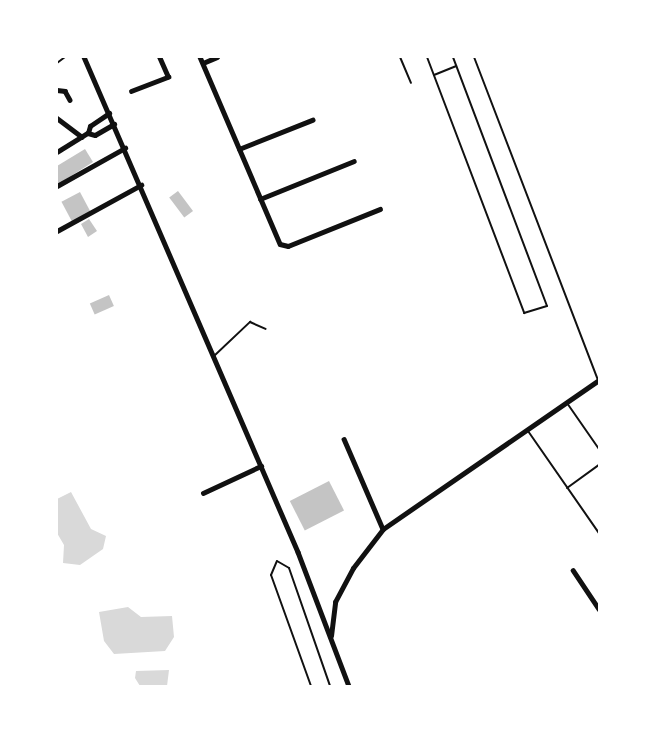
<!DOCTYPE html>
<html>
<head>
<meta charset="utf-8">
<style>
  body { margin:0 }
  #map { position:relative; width:656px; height:743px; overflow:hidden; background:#fff; font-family:"DejaVu Sans",sans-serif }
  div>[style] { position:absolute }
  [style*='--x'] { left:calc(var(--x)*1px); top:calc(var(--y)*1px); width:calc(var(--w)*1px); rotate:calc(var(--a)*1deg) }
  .water>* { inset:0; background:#d9d9d9 }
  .building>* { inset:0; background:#c4c4c4; transform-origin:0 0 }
  .service>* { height:2px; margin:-1px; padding:0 1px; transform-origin:1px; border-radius:1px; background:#111 }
  .minor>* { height:4.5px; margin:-2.25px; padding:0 2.25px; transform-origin:2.25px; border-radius:2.25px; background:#111 }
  span { translate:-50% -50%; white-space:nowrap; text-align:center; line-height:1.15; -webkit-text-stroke:4.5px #fff; paint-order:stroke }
  .frame { position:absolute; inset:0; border:58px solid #fff; pointer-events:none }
</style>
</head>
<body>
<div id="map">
  <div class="water">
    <i style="clip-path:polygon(71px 492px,91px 529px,106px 536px,103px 549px,80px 565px,63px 563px,64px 545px,57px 533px,57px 499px)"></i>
    <i style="clip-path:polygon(128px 607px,141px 617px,172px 616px,174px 637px,165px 651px,114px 654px,104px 641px,99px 612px)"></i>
    <i style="clip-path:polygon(169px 670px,167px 686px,140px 686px,135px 678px,136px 671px)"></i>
  </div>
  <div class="building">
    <i style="clip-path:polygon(85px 149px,93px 162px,57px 185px,57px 166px)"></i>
    <i style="left:178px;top:191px;width:25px;height:11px;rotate:53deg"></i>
    <i style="left:80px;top:192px;width:24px;height:21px;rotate:62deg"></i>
    <i style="clip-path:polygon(89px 219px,97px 231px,88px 237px,81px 224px)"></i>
    <i style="left:109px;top:295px;width:12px;height:21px;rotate:66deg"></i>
    <i style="left:329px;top:481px;width:33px;height:44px;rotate:63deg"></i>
  </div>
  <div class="service">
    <i style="--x:400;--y:57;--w:28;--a:67"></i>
    <i style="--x:427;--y:57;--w:274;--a:69.2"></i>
    <i style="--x:524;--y:313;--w:24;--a:-17"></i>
    <i style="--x:547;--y:306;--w:266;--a:-110.7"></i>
    <i style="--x:474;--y:57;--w:346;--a:69"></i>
    <i style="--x:57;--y:63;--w:10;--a:-37"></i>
    <i style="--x:434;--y:75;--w:24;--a:-22"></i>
    <i style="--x:214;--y:356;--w:50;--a:-43.4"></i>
    <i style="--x:250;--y:322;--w:17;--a:24"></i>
    <i style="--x:567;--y:403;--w:56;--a:55.2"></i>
    <i style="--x:528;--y:431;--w:124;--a:55.2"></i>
    <i style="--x:567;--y:488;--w:39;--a:-36"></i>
    <i style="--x:311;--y:686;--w:118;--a:-109.8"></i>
    <i style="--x:271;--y:575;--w:15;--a:-67"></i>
    <i style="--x:277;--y:561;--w:14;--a:30"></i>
    <i style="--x:289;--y:568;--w:125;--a:70.8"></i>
  </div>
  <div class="minor">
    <i style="--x:84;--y:57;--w:539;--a:66.62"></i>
    <i style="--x:298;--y:552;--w:143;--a:69.2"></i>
    <i style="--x:200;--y:57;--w:203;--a:66.8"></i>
    <i style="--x:280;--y:244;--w:8;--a:14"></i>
    <i style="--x:288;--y:246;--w:99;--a:-21.9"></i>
    <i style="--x:203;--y:63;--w:15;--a:-23"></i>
    <i style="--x:57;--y:90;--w:8;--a:7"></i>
    <i style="--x:65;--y:91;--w:10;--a:61"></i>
    <i style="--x:131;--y:91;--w:40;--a:-21"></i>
    <i style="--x:168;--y:77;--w:22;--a:-114"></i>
    <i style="--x:57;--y:118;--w:31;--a:37"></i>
    <i style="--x:88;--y:133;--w:7;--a:16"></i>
    <i style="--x:95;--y:135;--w:22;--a:-30"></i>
    <i style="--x:239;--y:149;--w:79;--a:-21.7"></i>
    <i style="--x:57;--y:152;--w:36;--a:-32"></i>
    <i style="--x:88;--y:133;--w:7;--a:-74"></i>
    <i style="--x:90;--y:126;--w:23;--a:-34"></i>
    <i style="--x:57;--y:186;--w:78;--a:-29.2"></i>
    <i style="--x:260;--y:199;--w:101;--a:-22"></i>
    <i style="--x:57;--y:231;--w:96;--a:-28.7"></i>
    <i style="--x:344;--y:439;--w:98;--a:66.6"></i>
    <i style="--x:203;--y:493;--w:64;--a:-25"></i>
    <i style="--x:573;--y:570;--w:47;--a:56.3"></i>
    <i style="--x:331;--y:636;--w:34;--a:-83"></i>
    <i style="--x:335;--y:602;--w:38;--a:-62"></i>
    <i style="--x:353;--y:568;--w:49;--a:-52.4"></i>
    <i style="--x:383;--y:529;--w:262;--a:-34.6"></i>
  </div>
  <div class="frame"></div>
</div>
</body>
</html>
